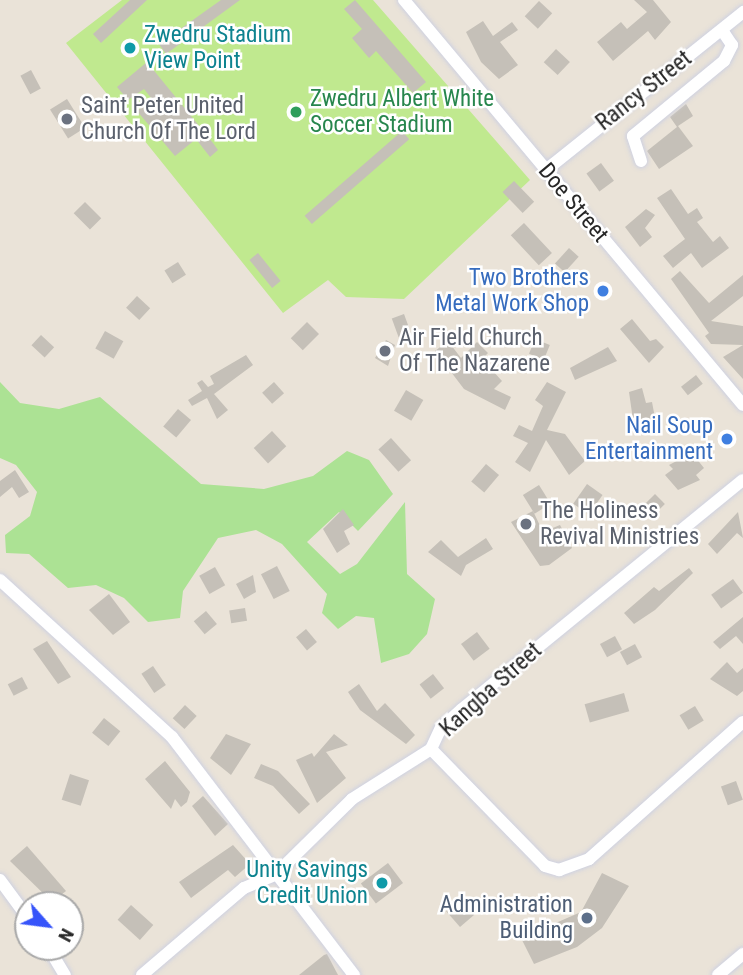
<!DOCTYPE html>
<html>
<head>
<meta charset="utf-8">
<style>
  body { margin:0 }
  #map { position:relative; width:743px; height:975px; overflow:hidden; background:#eae3d8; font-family:"Roboto Condensed",sans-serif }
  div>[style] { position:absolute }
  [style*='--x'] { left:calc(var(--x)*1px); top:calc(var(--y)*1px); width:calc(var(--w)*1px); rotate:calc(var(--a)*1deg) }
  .green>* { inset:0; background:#ace294 }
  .pitch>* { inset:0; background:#c0e98f }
  .building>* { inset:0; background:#c5c0b8; transform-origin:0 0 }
  .roads { filter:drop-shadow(0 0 2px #ced1e1) drop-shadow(0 0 2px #ced1e1) }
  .minor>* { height:12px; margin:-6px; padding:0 6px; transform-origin:6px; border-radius:6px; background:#fff }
  .dots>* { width:19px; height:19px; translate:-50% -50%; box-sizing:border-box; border:4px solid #fff; border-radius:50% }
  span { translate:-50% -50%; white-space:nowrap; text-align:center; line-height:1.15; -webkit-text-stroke:5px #fff; paint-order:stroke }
  .culture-label { font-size:23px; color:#0d838f }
  .left { translate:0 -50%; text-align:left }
  .right { translate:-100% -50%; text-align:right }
  .street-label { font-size:23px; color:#272727 }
  .leisure-label { font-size:23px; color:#27864d }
  .worship-label { font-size:23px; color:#5b616d }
  .shop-label { font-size:23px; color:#366cbe }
  .service-label { font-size:23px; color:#4e5e75 }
  .north { position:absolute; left:14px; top:891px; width:70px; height:70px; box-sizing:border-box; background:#fff; border:2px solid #a9a9a9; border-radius:50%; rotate:118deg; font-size:19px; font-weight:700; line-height:28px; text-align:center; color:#272727 }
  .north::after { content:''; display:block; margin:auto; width:24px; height:32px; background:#3654fa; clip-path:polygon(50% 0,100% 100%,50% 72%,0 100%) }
</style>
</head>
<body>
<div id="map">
  <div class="green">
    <i style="clip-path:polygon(0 382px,20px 403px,59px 409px,100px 397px,201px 484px,264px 489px,313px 476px,347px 451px,369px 460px,393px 494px,358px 531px,339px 512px,307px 542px,340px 574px,357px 564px,405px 502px,407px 574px,435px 599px,427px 634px,409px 654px,381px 663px,374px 618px,356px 616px,338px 629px,322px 613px,327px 594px,282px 544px,256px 530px,218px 538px,183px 591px,180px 618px,148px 622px,124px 598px,96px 585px,68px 588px,29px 554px,6px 553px,5px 535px,30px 516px,37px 492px,16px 465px,0 458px)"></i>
  </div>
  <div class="pitch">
    <i style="clip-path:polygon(122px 0,373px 0,530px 180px,404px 299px,346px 297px,328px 280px,283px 313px,66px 43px)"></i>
  </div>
  <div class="building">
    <i style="clip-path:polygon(130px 0,147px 0,101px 43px,93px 34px)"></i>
    <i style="clip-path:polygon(221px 0,240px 0,166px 54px,159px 44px)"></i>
    <i style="clip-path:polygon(355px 0,426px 82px,413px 93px,376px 51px,369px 58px,352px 38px,362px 29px,344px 9px)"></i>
    <i style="clip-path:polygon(634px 0,653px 0,671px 22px,655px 40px,648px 31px,613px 61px,597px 42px,621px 22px,627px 29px,647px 12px)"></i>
    <i style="left:539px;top:1px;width:18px;height:21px;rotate:43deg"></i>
    <i style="clip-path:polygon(483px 21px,493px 36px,512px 22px,518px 30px,500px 42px,518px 65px,499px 79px,481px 62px,466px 32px)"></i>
    <i style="left:556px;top:49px;width:19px;height:18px;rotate:43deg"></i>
    <i style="clip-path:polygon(147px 62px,213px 143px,218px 150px,210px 157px,196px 139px,175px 156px,137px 111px,152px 99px,144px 89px,128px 100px,117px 87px)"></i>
    <i style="left:31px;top:70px;width:21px;height:12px;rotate:62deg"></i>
    <i style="left:67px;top:99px;width:34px;height:20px;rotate:58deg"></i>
    <i style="clip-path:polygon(686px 104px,693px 116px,678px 126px,693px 146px,659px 169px,647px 151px,677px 127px,670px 117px)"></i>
    <i style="left:402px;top:131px;width:11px;height:129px;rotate:49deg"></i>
    <i style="left:601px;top:163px;width:22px;height:18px;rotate:54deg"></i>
    <i style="left:514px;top:181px;width:29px;height:16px;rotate:46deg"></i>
    <i style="clip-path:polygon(671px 189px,688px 214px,697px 208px,703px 218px,697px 222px,713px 242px,720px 236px,729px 248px,702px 268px,691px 253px,673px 268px,663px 256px,685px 239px,657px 198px)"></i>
    <i style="left:85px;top:202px;width:23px;height:16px;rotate:45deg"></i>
    <i style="clip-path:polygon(646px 209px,655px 215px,645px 228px,652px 237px,640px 247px,625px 227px)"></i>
    <i style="left:524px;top:223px;width:41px;height:18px;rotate:47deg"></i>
    <i style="left:569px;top:248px;width:13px;height:21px;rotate:42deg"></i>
    <i style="left:258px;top:253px;width:36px;height:11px;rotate:51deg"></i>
    <i style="left:178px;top:262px;width:15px;height:16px;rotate:58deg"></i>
    <i style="clip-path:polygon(680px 271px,709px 303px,743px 275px,743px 296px,711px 321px,743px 326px,743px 379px,723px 357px,743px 345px,711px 344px,705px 336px,709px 333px,671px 279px)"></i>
    <i style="left:137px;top:296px;width:18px;height:16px;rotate:43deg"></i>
    <i style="left:404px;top:314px;width:20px;height:13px;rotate:70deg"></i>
    <i style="clip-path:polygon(632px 319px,650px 341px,656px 339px,664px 347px,649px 363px,620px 329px)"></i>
    <i style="left:307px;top:322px;width:17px;height:23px;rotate:45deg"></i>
    <i style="left:105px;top:331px;width:21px;height:20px;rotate:29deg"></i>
    <i style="left:41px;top:335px;width:18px;height:14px;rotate:43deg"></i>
    <i style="left:535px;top:339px;width:16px;height:16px;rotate:22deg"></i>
    <i style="clip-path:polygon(386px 340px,395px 345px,388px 366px,375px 358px)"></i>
    <i style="clip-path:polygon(448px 341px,461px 358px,477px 342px,488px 353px,482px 359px,502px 381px,494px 389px,511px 397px,505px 410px,464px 389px,435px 351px)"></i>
    <i style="clip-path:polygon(608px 347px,617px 361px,575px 380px,570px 368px)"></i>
    <i style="clip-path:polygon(246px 355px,253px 365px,214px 394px,228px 410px,217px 419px,207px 398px,192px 406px,188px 400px,202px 391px,197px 383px,202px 380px,208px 387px,214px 384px,210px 376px)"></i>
    <i style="left:696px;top:375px;width:11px;height:19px;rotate:52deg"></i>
    <i style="left:274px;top:382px;width:15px;height:16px;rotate:48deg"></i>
    <i style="clip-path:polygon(547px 382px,566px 392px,547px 430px,565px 434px,585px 461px,569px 475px,546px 440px,530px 472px,515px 462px,528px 443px,513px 436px,519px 425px,532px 431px,543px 406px,535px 400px)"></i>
    <i style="clip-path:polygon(642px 388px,646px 403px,652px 402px,656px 423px,634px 427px,629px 392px)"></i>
    <i style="left:406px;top:390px;width:20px;height:24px;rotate:30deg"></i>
    <i style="left:178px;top:409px;width:17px;height:23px;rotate:40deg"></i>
    <i style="left:272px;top:431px;width:21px;height:25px;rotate:47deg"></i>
    <i style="left:391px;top:438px;width:30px;height:17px;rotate:48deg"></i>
    <i style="clip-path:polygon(692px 453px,704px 468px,696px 475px,700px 480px,678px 490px,665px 475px,673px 469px,669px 465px)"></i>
    <i style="left:486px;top:464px;width:17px;height:23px;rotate:40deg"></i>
    <i style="clip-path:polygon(15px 470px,29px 492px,19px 498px,12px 487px,0 497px,0 481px)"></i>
    <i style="left:587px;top:484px;width:19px;height:24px;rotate:35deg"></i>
    <i style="left:539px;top:485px;width:22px;height:19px;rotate:58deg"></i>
    <i style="left:655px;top:494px;width:14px;height:16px;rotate:45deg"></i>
    <i style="clip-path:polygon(343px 509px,354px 525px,344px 531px,350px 544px,337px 553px,323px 529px)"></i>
    <i style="clip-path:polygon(533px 511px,543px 532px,560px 525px,572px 548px,549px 565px,540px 566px,511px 522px)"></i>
    <i style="clip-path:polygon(738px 512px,743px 538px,737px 533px,717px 554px,708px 544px)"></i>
    <i style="clip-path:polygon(486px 538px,493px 549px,466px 565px,461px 576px,428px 552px,441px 540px,458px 557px)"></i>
    <i style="left:277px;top:566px;width:28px;height:18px;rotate:63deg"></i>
    <i style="left:215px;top:567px;width:21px;height:18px;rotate:61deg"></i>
    <i style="clip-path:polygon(689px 568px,693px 573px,655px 610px,634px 624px,624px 613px,654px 587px,659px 591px)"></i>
    <i style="clip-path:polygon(253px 575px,256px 592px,244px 599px,236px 584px)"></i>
    <i style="left:733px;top:579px;width:17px;height:27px;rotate:54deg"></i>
    <i style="clip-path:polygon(109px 594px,130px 622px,113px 635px,89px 610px)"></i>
    <i style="left:245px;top:608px;width:13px;height:16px;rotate:81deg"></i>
    <i style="left:206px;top:611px;width:17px;height:16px;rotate:50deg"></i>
    <i style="clip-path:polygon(743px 617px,743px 644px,736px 636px,720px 649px,713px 642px)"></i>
    <i style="left:306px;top:629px;width:17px;height:13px;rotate:50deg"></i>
    <i style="left:477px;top:632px;width:21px;height:20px;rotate:53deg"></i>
    <i style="left:615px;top:636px;width:15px;height:17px;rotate:62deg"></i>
    <i style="clip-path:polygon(47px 641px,71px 677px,58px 684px,33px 649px)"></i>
    <i style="left:635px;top:644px;width:15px;height:17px;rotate:62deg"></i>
    <i style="clip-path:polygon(727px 662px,737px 673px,743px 668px,743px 691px,737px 696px,710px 679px)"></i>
    <i style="left:153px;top:666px;width:23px;height:14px;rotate:56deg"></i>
    <i style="left:433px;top:674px;width:18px;height:17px;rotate:52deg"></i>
    <i style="left:22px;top:677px;width:13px;height:16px;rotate:63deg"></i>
    <i style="clip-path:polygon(359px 684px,377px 711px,385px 703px,415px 735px,406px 744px,360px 710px,348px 692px)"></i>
    <i style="left:624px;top:693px;width:19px;height:41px;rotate:74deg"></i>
    <i style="left:185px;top:705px;width:16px;height:18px;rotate:43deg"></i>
    <i style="left:695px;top:706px;width:17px;height:18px;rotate:59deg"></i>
    <i style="left:104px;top:718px;width:21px;height:19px;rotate:39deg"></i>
    <i style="clip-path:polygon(226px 734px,251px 744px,231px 775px,210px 758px)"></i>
    <i style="clip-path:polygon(334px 734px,348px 745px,326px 752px,346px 778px,317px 803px,296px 760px,312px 753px,314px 757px)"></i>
    <i style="clip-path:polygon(165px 761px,190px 792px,187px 802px,181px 807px,175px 799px,171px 809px,145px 779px)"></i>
    <i style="clip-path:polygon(261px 764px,278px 771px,310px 804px,299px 814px,273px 786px,254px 778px)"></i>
    <i style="left:70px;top:774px;width:20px;height:27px;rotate:18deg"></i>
    <i style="left:736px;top:781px;width:20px;height:16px;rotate:70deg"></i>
    <i style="clip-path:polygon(203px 796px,228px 824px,215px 836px,192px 806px)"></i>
    <i style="clip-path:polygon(233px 845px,250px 864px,235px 877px,228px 870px,191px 898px,179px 882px)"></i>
    <i style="clip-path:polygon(27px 846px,66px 891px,52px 902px,10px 861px)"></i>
    <i style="left:388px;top:863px;width:25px;height:34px;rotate:53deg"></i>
    <i style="clip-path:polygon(602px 873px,629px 886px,602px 928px,577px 947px,534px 964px,521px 938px,581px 912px)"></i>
    <i style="clip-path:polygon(463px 896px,474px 915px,460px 927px,446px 911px)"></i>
    <i style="left:131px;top:905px;width:30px;height:20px;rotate:42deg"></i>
    <i style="clip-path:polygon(327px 954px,338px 975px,299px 975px,324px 955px)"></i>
  </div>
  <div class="roads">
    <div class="minor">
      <i style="--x:404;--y:0;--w:528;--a:50.07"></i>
      <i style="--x:641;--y:161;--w:26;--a:-108"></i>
      <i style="--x:633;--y:136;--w:118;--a:-39.5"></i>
      <i style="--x:724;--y:61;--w:18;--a:-63"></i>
      <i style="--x:732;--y:45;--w:18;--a:-124"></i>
      <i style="--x:546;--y:170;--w:253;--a:-38.7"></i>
      <i style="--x:0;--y:580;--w:233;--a:42.4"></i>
      <i style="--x:172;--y:737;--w:300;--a:52.6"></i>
      <i style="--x:431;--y:749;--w:163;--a:45.7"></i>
      <i style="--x:545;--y:866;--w:15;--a:16"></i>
      <i style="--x:559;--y:870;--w:32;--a:-20"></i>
      <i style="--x:589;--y:859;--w:206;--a:-41.7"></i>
      <i style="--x:0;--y:880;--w:47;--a:53.6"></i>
      <i style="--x:48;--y:947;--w:33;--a:59"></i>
      <i style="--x:142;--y:975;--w:134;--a:-40.5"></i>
      <i style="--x:244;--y:888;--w:34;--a:-23"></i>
      <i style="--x:275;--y:875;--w:108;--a:-44.6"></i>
      <i style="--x:352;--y:799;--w:93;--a:-32.3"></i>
      <i style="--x:431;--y:749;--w:23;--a:-65"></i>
      <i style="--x:441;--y:728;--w:28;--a:-42"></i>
      <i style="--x:462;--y:709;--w:362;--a:-39.2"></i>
      <i style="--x:718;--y:975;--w:33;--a:-40"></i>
    </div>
  </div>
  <div class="dots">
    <i style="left:130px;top:48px;background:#0f9aa8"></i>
    <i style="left:296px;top:112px;background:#2e9e5b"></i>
    <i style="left:67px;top:119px;background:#6b7280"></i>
    <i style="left:603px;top:291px;background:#3f7fe0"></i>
    <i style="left:385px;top:351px;background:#6b7280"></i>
    <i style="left:727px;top:439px;background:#3f7fe0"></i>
    <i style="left:526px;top:524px;background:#6b7280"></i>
    <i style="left:382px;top:883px;background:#0f9aa8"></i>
    <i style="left:587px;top:918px;background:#5c6f8a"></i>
  </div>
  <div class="culture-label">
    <span class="left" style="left:144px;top:48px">Zwedru Stadium<br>View Point</span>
    <span class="right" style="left:368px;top:883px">Unity Savings<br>Credit Union</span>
  </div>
  <div class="street-label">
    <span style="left:644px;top:91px;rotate:-38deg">Rancy Street</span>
    <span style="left:573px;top:203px;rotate:50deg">Doe Street</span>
    <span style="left:491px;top:690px;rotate:-42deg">Kangba Street</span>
  </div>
  <div class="leisure-label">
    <span class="left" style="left:310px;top:112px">Zwedru Albert White<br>Soccer Stadium</span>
  </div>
  <div class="worship-label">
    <span class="left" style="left:81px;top:119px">Saint Peter United<br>Church Of The Lord</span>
    <span class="left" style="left:399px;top:351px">Air Field Church<br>Of The Nazarene</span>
    <span class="left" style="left:540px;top:524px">The Holiness<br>Revival Ministries</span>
  </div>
  <div class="shop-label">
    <span class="right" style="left:589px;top:291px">Two Brothers<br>Metal Work Shop</span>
    <span class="right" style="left:713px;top:439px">Nail Soup<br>Entertainment</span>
  </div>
  <div class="service-label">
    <span class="right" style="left:573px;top:918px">Administration<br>Building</span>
  </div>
  <div class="north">N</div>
</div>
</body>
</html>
